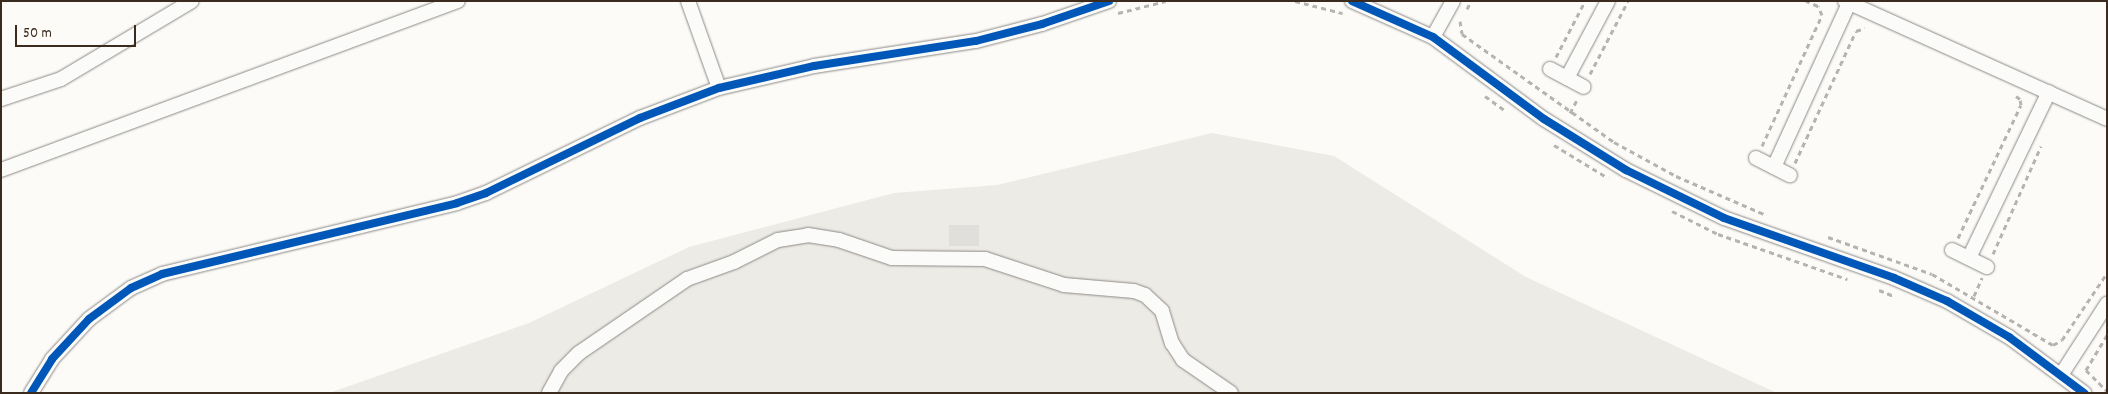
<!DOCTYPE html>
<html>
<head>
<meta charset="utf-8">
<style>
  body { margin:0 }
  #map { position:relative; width:2108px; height:394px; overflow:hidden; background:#fcfbf8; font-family:Dekko,sans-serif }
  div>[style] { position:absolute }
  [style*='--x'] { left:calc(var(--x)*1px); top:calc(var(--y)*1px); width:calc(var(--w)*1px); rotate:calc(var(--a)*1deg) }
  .green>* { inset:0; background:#edebe6 }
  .building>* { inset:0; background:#e0dfdc; transform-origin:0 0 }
  .path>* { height:3px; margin-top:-1.5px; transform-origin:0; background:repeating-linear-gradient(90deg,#b6b4b1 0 5px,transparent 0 9px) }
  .roads { filter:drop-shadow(0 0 1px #8d8985) drop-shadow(0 0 1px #8d8985) }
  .minor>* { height:14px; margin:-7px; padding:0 7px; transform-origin:7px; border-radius:7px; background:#fbfbf9 }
  .cycleway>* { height:8px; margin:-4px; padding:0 4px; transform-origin:4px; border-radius:4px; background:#0057b8 }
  span { translate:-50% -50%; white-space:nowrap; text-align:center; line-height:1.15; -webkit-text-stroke:4.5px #fdfcf7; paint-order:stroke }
  .frame { position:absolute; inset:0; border:2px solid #3b2a1e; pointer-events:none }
  .scale { position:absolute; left:15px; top:25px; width:121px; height:22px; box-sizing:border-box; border:2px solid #3b2a1e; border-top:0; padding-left:6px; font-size:15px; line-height:18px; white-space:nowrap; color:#3b2a1e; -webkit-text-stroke:4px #fdfcf7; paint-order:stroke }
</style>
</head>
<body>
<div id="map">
  <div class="green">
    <i style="clip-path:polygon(1212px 133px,1334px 156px,1526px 277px,1777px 393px,329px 393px,529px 323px,689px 247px,894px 193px,997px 185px)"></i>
  </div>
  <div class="building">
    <i style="left:949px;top:225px;width:30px;height:21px"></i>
  </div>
  <div class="path">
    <i style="--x:1295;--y:1;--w:49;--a:14.3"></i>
    <i style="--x:1467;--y:9;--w:9;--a:-63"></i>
    <i style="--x:1118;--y:13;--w:49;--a:-14"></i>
    <i style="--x:1460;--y:21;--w:13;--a:81"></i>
    <i style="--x:1462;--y:34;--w:186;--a:35.4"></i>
    <i style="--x:1614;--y:142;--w:71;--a:28.7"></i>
    <i style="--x:1676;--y:176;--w:98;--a:23.4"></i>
    <i style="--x:1556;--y:57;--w:63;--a:-62.6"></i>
    <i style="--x:1590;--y:74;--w:82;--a:-62.5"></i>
    <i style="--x:1485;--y:96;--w:26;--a:36"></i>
    <i style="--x:1570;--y:113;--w:15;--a:-62"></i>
    <i style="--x:1554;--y:145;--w:63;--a:31.4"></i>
    <i style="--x:1762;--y:146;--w:144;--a:-65.4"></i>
    <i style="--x:1822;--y:15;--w:10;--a:-114"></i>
    <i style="--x:1818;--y:6;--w:13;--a:-157"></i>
    <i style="--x:1795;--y:163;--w:145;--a:-65.2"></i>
    <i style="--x:1856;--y:31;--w:9;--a:-18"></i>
    <i style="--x:1672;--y:211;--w:51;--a:26.6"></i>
    <i style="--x:1718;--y:234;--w:137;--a:19.2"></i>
    <i style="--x:1828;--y:237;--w:110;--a:19.6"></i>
    <i style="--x:1932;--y:274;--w:140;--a:30.4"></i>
    <i style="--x:2053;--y:345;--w:10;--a:-29"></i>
    <i style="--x:2062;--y:340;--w:81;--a:-56.1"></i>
    <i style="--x:1958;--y:238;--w:147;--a:-64.7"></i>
    <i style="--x:2021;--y:105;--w:6;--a:-99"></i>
    <i style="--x:2020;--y:99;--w:5;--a:-143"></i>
    <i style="--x:1993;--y:254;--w:118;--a:-66"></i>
    <i style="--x:1879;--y:290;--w:16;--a:22"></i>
    <i style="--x:1974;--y:296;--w:20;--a:-66"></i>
    <i style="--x:2107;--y:335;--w:41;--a:121"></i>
    <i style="--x:2086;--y:370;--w:30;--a:45"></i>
  </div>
  <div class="roads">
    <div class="minor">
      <i style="--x:688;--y:1;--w:92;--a:70.4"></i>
      <i style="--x:1352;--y:1;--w:89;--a:24"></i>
      <i style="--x:1433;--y:37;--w:138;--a:36.5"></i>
      <i style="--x:1544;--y:119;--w:97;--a:31.9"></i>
      <i style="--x:1626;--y:170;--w:109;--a:26.1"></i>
      <i style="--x:1724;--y:218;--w:180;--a:19.4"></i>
      <i style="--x:1894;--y:278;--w:58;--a:23.5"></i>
      <i style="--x:1947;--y:301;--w:72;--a:30.1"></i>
      <i style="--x:2009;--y:337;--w:94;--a:36.7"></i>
      <i style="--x:1845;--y:1;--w:287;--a:24.2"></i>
      <i style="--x:1433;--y:37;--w:41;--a:-60.9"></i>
      <i style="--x:1550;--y:69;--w:38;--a:28"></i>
      <i style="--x:1567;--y:78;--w:87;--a:-62"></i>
      <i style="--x:1;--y:99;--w:63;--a:-18.4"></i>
      <i style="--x:61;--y:79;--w:152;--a:-30.8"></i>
      <i style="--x:1756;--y:158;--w:38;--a:27"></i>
      <i style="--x:1774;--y:167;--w:180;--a:-65.4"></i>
      <i style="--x:1;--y:170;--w:487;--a:-20.3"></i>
      <i style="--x:1952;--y:250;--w:39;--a:26"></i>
      <i style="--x:1969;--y:258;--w:184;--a:-64.3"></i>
      <i style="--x:2061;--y:375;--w:85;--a:-57.1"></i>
      <i style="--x:31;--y:393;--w:40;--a:-58"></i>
      <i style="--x:52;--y:359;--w:54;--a:-47.2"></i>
      <i style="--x:89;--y:319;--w:52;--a:-36.4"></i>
      <i style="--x:131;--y:288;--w:34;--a:-24"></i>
      <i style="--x:162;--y:274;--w:303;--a:-13.5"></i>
      <i style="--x:457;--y:203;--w:31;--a:-19"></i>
      <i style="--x:486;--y:193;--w:171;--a:-26"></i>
      <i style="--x:640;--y:118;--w:85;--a:-20.8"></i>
      <i style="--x:719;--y:88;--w:98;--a:-13"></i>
      <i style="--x:814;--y:66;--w:164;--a:-8.8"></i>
      <i style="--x:976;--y:41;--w:68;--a:-14.4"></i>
      <i style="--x:1042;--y:24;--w:71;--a:-18.9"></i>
      <i style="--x:549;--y:393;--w:25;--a:-61"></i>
      <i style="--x:561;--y:371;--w:25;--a:-45"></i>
      <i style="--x:579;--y:353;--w:131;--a:-34.4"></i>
      <i style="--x:687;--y:279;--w:50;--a:-19.9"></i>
      <i style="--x:734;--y:262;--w:49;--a:-26.6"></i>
      <i style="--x:778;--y:240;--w:30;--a:-9"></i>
      <i style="--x:808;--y:235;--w:31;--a:9"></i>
      <i style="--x:839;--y:240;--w:56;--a:18.8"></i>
      <i style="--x:892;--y:258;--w:93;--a:0.6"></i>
      <i style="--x:985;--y:259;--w:83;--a:18.2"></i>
      <i style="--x:1064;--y:285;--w:70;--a:4.9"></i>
      <i style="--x:1134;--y:291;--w:12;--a:20"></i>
      <i style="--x:1145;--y:295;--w:23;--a:43"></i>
      <i style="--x:1162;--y:311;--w:34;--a:73"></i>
      <i style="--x:1172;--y:343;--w:20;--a:57"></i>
      <i style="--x:1183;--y:360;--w:58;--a:34.5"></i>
    </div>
  </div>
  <div class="cycleway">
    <i style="--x:1352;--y:1;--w:89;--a:24"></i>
    <i style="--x:1433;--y:37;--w:138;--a:36.5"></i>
    <i style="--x:1544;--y:119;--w:97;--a:31.9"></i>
    <i style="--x:1626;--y:170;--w:109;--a:26.1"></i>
    <i style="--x:1724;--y:218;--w:180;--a:19.4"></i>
    <i style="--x:1894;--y:278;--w:58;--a:23.5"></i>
    <i style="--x:1947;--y:301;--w:72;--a:30.1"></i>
    <i style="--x:2009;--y:337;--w:94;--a:36.7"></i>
    <i style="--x:31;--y:393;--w:40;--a:-58"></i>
    <i style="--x:52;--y:359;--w:54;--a:-47.2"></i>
    <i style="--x:89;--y:319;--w:52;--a:-36.4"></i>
    <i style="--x:131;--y:288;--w:34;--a:-24"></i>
    <i style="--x:162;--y:274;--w:303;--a:-13.5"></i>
    <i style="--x:457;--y:203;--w:31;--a:-19"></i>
    <i style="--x:486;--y:193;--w:171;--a:-26"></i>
    <i style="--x:640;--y:118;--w:85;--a:-20.8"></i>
    <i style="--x:719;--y:88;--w:98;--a:-13"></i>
    <i style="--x:814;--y:66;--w:164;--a:-8.8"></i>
    <i style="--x:976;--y:41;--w:68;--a:-14.4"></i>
    <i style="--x:1042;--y:24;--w:71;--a:-18.9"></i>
  </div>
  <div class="frame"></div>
  <div class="scale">50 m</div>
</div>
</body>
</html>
